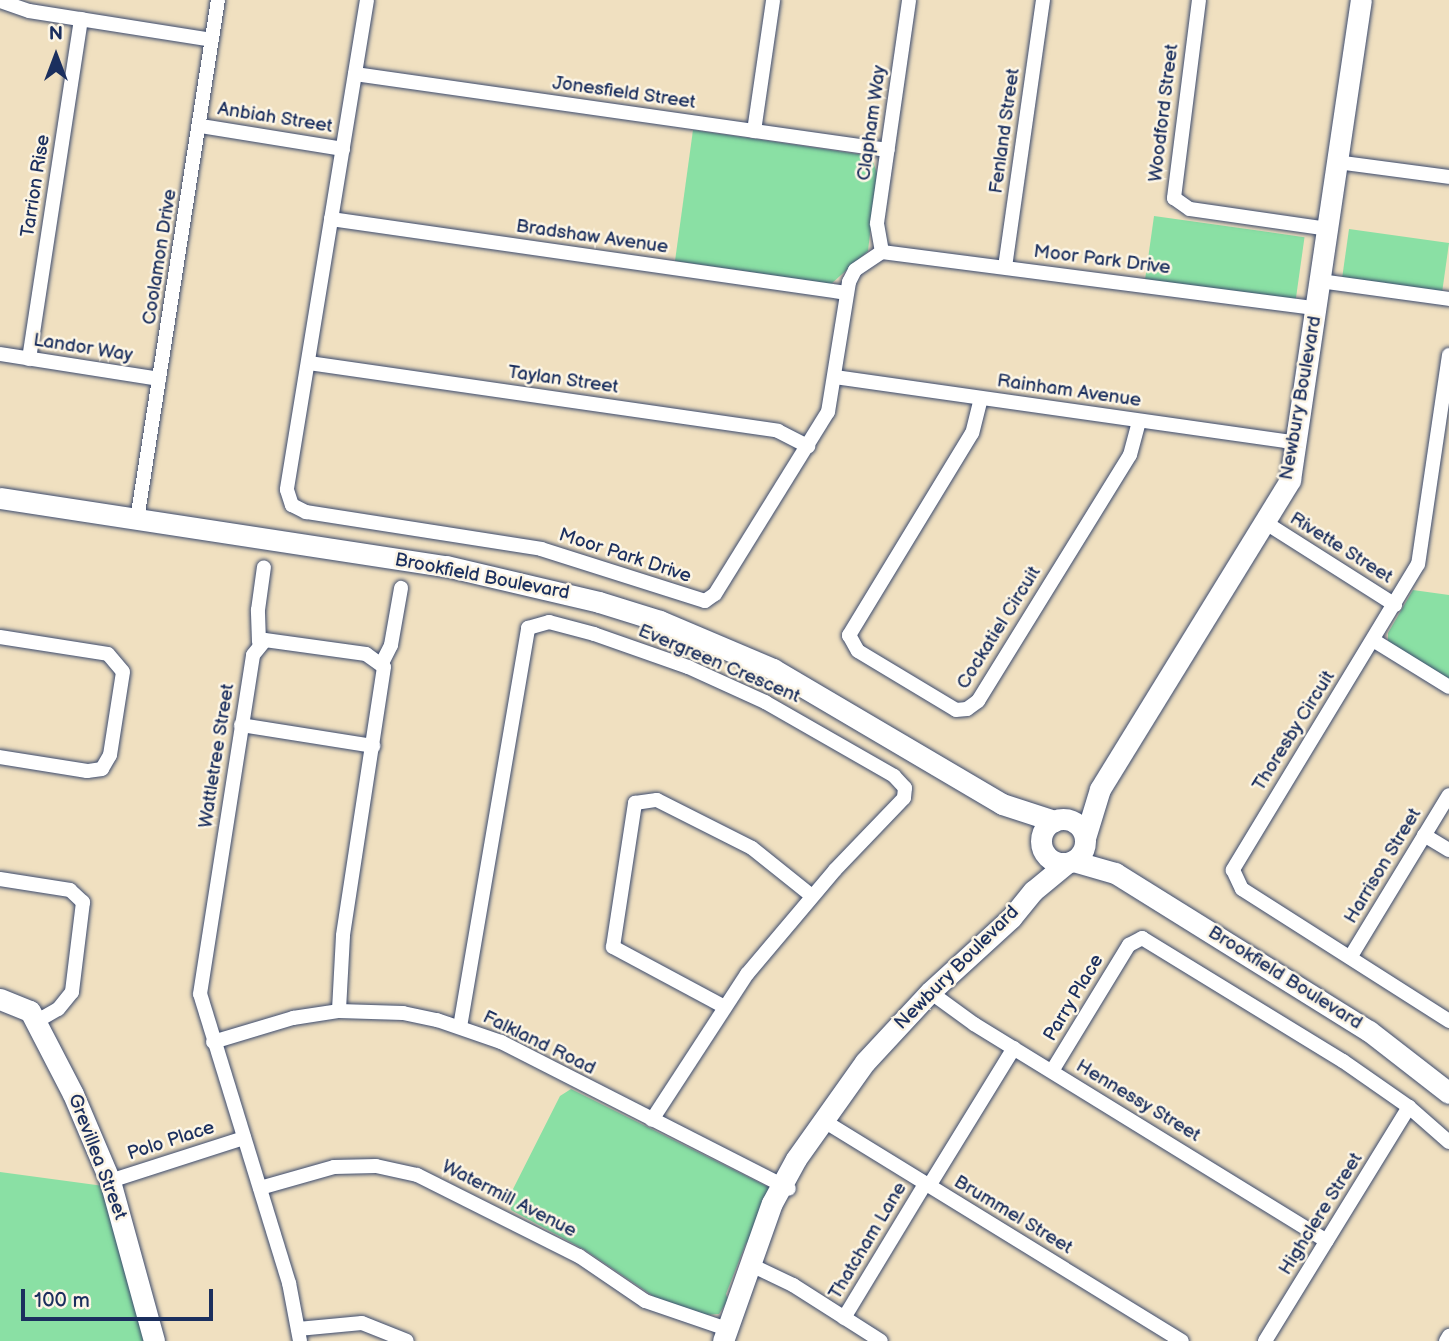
<!DOCTYPE html>
<html>
<head>
<meta charset="utf-8">
<style>
  body { margin:0 }
  #map { position:relative; width:1449px; height:1341px; overflow:hidden; background:#f0e0c0; font-family:"Balsamiq Sans",sans-serif }
  div>[style] { position:absolute }
  [style*='--x'] { left:calc(var(--x)*1px); top:calc(var(--y)*1px); width:calc(var(--w)*1px); rotate:calc(var(--a)*1deg) }
  .green>* { inset:0; background:#8ae0a4; transform-origin:0 0 }
  .roads { filter:drop-shadow(0 0 2px #3b4a6d) drop-shadow(0 0 2px #3b4a6d) }
  .street>* { height:14px; margin:-7px; padding:0 7px; transform-origin:7px; border-radius:7px; background:#fff }
  .secondary>* { height:21px; margin:-10.5px; padding:0 10.5px; transform-origin:10.5px; border-radius:10.5px; background:#fff }
  .secondary>.ring { margin:-10.5px; padding:0; box-sizing:content-box; background:none; border:21px solid #fff; border-radius:50% }
  span { translate:-50% -50%; white-space:nowrap; text-align:center; line-height:1.15; -webkit-text-stroke:5px #fcf5e5; paint-order:stroke }
  .street-label { font-size:19px; color:#1b2f5e }
  .north { position:absolute; left:21px; top:21px; width:70px; height:70px; -webkit-text-stroke:5px #fcf5e5; paint-order:stroke; rotate:0deg; font-size:19px; font-weight:700; line-height:28px; text-align:center; color:#1b2f5e }
  .north::after { content:''; display:block; margin:auto; width:24px; height:32px; background:#1b2f5e; clip-path:polygon(50% 0,100% 100%,50% 72%,0 100%) }
  .scale { position:absolute; left:21px; top:1289px; width:192px; height:32px; box-sizing:border-box; border:4px solid #1b2f5e; border-top:0; padding-left:9px; font-size:21px; line-height:24px; white-space:nowrap; color:#1b2f5e; -webkit-text-stroke:5px #fcf5e5; paint-order:stroke }
</style>
</head>
<body>
<div id="map">
  <div class="green">
    <i style="clip-path:polygon(693px 130px,871px 156px,877px 173px,868px 251px,831px 284px,675px 261px)"></i>
    <i style="left:1154px;top:216px;width:152px;height:64px;rotate:8deg"></i>
    <i style="left:1349px;top:229px;width:101px;height:49px;rotate:8deg"></i>
    <i style="clip-path:polygon(1413px 590px,1449px 595px,1449px 680px,1388px 643px,1388px 633px)"></i>
    <i style="clip-path:polygon(571px 1089px,768px 1187px,770px 1196px,752px 1241px,746px 1243px,726px 1294px,728px 1300px,719px 1314px,705px 1315px,656px 1298px,585px 1250px,511px 1210px,509px 1197px,560px 1096px)"></i>
    <i style="clip-path:polygon(0 1172px,111px 1187px,152px 1341px,0 1341px)"></i>
  </div>
  <div class="roads">
    <div class="street">
      <i style="--x:367;--y:0;--w:496;--a:99.3"></i>
      <i style="--x:287;--y:490;--w:16;--a:72"></i>
      <i style="--x:292;--y:505;--w:16;--a:27"></i>
      <i style="--x:306;--y:512;--w:238;--a:8.9"></i>
      <i style="--x:541;--y:549;--w:172;--a:17.6"></i>
      <i style="--x:705;--y:601;--w:12;--a:-35"></i>
      <i style="--x:715;--y:594;--w:214;--a:-58.2"></i>
      <i style="--x:828;--y:412;--w:132;--a:-80.8"></i>
      <i style="--x:849;--y:282;--w:13;--a:-63"></i>
      <i style="--x:855;--y:270;--w:32;--a:-34"></i>
      <i style="--x:882;--y:252;--w:438;--a:7.4"></i>
      <i style="--x:1199;--y:0;--w:200;--a:97.2"></i>
      <i style="--x:1174;--y:198;--w:19;--a:35"></i>
      <i style="--x:1190;--y:209;--w:139;--a:8.2"></i>
      <i style="--x:0;--y:1;--w:31;--a:19"></i>
      <i style="--x:29;--y:11;--w:185;--a:9"></i>
      <i style="--x:355;--y:74;--w:538;--a:8.12"></i>
      <i style="--x:201;--y:126;--w:144;--a:9.2"></i>
      <i style="--x:754;--y:131;--w:132;--a:-81.7"></i>
      <i style="--x:1337;--y:162;--w:113;--a:7.6"></i>
      <i style="--x:331;--y:219;--w:521;--a:8.16"></i>
      <i style="--x:882;--y:252;--w:29;--a:-100"></i>
      <i style="--x:877;--y:223;--w:225;--a:-81.8"></i>
      <i style="--x:1005;--y:267;--w:270;--a:-81.9"></i>
      <i style="--x:1320;--y:281;--w:130;--a:7.9"></i>
      <i style="--x:0;--y:354;--w:161;--a:8.9"></i>
      <i style="--x:1449;--y:355;--w:211;--a:98.4"></i>
      <i style="--x:1418;--y:564;--w:358;--a:121.2"></i>
      <i style="--x:1233;--y:870;--w:21;--a:65"></i>
      <i style="--x:1242;--y:889;--w:246;--a:32.5"></i>
      <i style="--x:29;--y:359;--w:344;--a:-81.3"></i>
      <i style="--x:309;--y:363;--w:474;--a:8.2"></i>
      <i style="--x:778;--y:431;--w:34;--a:27"></i>
      <i style="--x:835;--y:377;--w:466;--a:8.1"></i>
      <i style="--x:981;--y:398;--w:36;--a:104"></i>
      <i style="--x:972;--y:433;--w:237;--a:121.3"></i>
      <i style="--x:849;--y:635;--w:18;--a:61"></i>
      <i style="--x:858;--y:651;--w:114;--a:31"></i>
      <i style="--x:956;--y:710;--w:11;--a:-5"></i>
      <i style="--x:967;--y:709;--w:14;--a:-36"></i>
      <i style="--x:978;--y:701;--w:289;--a:-58.3"></i>
      <i style="--x:1130;--y:455;--w:35;--a:-75"></i>
      <i style="--x:137;--y:520;--w:526;--a:-81.15"></i>
      <i style="--x:1266;--y:523;--w:153;--a:32.4"></i>
      <i style="--x:0;--y:637;--w:109;--a:8.9"></i>
      <i style="--x:108;--y:654;--w:23;--a:50"></i>
      <i style="--x:123;--y:672;--w:84;--a:98.9"></i>
      <i style="--x:110;--y:755;--w:16;--a:120"></i>
      <i style="--x:102;--y:769;--w:15;--a:172"></i>
      <i style="--x:87;--y:771;--w:88;--a:-170.9"></i>
      <i style="--x:1373;--y:640;--w:89;--a:31.7"></i>
      <i style="--x:259;--y:642;--w:32;--a:-92"></i>
      <i style="--x:258;--y:610;--w:43;--a:-82.1"></i>
      <i style="--x:382;--y:663;--w:20;--a:-63"></i>
      <i style="--x:391;--y:645;--w:58;--a:-80"></i>
      <i style="--x:241;--y:725;--w:134;--a:9"></i>
      <i style="--x:1424;--y:835;--w:29;--a:31"></i>
      <i style="--x:0;--y:879;--w:71;--a:8.9"></i>
      <i style="--x:70;--y:890;--w:18;--a:43"></i>
      <i style="--x:83;--y:902;--w:91;--a:97"></i>
      <i style="--x:72;--y:992;--w:22;--a:129"></i>
      <i style="--x:58;--y:1009;--w:24;--a:150"></i>
      <i style="--x:1351;--y:956;--w:188;--a:-58.7"></i>
      <i style="--x:930;--y:992;--w:54;--a:36"></i>
      <i style="--x:974;--y:1024;--w:414;--a:31.6"></i>
      <i style="--x:723;--y:1006;--w:125;--a:-151.8"></i>
      <i style="--x:613;--y:947;--w:146;--a:-81.3"></i>
      <i style="--x:635;--y:803;--w:22;--a:-8"></i>
      <i style="--x:657;--y:800;--w:106;--a:26.8"></i>
      <i style="--x:752;--y:848;--w:77;--a:38.7"></i>
      <i style="--x:460;--y:1027;--w:405;--a:-80.3"></i>
      <i style="--x:528;--y:628;--w:22;--a:-16"></i>
      <i style="--x:549;--y:622;--w:47;--a:14.9"></i>
      <i style="--x:594;--y:634;--w:100;--a:19.3"></i>
      <i style="--x:688;--y:667;--w:85;--a:24.4"></i>
      <i style="--x:765;--y:702;--w:149;--a:29.8"></i>
      <i style="--x:894;--y:776;--w:16;--a:47"></i>
      <i style="--x:905;--y:788;--w:10;--a:96"></i>
      <i style="--x:904;--y:798;--w:100;--a:133.8"></i>
      <i style="--x:835;--y:870;--w:136;--a:130.2"></i>
      <i style="--x:747;--y:974;--w:174;--a:123.1"></i>
      <i style="--x:213;--y:1042;--w:84;--a:-16.7"></i>
      <i style="--x:293;--y:1018;--w:47;--a:-8.7"></i>
      <i style="--x:339;--y:1011;--w:64;--a:1.8"></i>
      <i style="--x:403;--y:1013;--w:35;--a:12"></i>
      <i style="--x:437;--y:1020;--w:68;--a:19"></i>
      <i style="--x:501;--y:1042;--w:323;--a:27"></i>
      <i style="--x:1052;--y:1071;--w:148;--a:-58.6"></i>
      <i style="--x:1129;--y:945;--w:15;--a:-28"></i>
      <i style="--x:1142;--y:938;--w:236;--a:31.5"></i>
      <i style="--x:1343;--y:1061;--w:80;--a:34.9"></i>
      <i style="--x:1409;--y:1107;--w:53;--a:41.2"></i>
      <i style="--x:824;--y:1121;--w:420;--a:31.6"></i>
      <i style="--x:110;--y:1181;--w:141;--a:-17.8"></i>
      <i style="--x:929;--y:1186;--w:162;--a:-58.4"></i>
      <i style="--x:260;--y:1188;--w:77;--a:-15.8"></i>
      <i style="--x:334;--y:1167;--w:42;--a:-1.4"></i>
      <i style="--x:376;--y:1166;--w:42;--a:12.4"></i>
      <i style="--x:417;--y:1175;--w:181;--a:26.6"></i>
      <i style="--x:579;--y:1256;--w:80;--a:34.3"></i>
      <i style="--x:645;--y:1301;--w:87;--a:18.9"></i>
      <i style="--x:749;--y:1264;--w:49;--a:25.5"></i>
      <i style="--x:793;--y:1285;--w:104;--a:32.5"></i>
      <i style="--x:844;--y:1318;--w:157;--a:-58.8"></i>
      <i style="--x:298;--y:1329;--w:64;--a:-5.4"></i>
      <i style="--x:362;--y:1323;--w:48;--a:21.8"></i>
      <i style="--x:300;--y:1341;--w:59;--a:-100.7"></i>
      <i style="--x:289;--y:1283;--w:302;--a:-107.1"></i>
      <i style="--x:200;--y:994;--w:343;--a:-81.1"></i>
      <i style="--x:253;--y:655;--w:19;--a:-51"></i>
      <i style="--x:265;--y:640;--w:102;--a:7.9"></i>
      <i style="--x:366;--y:654;--w:22;--a:36"></i>
      <i style="--x:384;--y:667;--w:272;--a:98.7"></i>
      <i style="--x:343;--y:936;--w:75;--a:93.1"></i>
      <i style="--x:1265;--y:1341;--w:275;--a:-58.4"></i>
      <i style="--x:1446;--y:1341;--w:6;--a:-59"></i>
    </div>
    <div class="secondary">
      <i style="--x:0;--y:498;--w:451;--a:8.7"></i>
      <i style="--x:446;--y:566;--w:157;--a:13.2"></i>
      <i style="--x:599;--y:602;--w:64;--a:17.3"></i>
      <i style="--x:660;--y:621;--w:123;--a:23"></i>
      <i style="--x:773;--y:669;--w:266;--a:30.5"></i>
      <i style="--x:1002;--y:804;--w:55;--a:18.1"></i>
      <i class="ring" style="left:1041px;top:819px;width:23px;height:23px"></i>
      <i style="--x:1085;--y:838;--w:51;--a:-73"></i>
      <i style="--x:1100;--y:789;--w:363;--a:-58.4"></i>
      <i style="--x:1290;--y:480;--w:485;--a:-81.6"></i>
      <i style="--x:1073;--y:861;--w:44;--a:15.9"></i>
      <i style="--x:1115;--y:873;--w:299;--a:31.9"></i>
      <i style="--x:1369;--y:1031;--w:101;--a:37.8"></i>
      <i style="--x:0;--y:999;--w:32;--a:22"></i>
      <i style="--x:30;--y:1011;--w:93;--a:62.6"></i>
      <i style="--x:73;--y:1094;--w:95;--a:67"></i>
      <i style="--x:110;--y:1181;--w:166;--a:74.6"></i>
      <i style="--x:723;--y:1341;--w:146;--a:-70.5"></i>
      <i style="--x:772;--y:1203;--w:50;--a:-61.4"></i>
      <i style="--x:796;--y:1159;--w:119;--a:-54.6"></i>
      <i style="--x:865;--y:1062;--w:96;--a:-47.1"></i>
      <i style="--x:930;--y:992;--w:110;--a:-42.4"></i>
      <i style="--x:1011;--y:918;--w:35;--a:-51"></i>
      <i style="--x:1033;--y:891;--w:44;--a:-39.5"></i>
    </div>
  </div>
  <div class="street-label">
    <span style="left:624px;top:93px;rotate:8deg">Jonesfield Street</span>
    <span style="left:1164px;top:113px;rotate:-83deg">Woodford Street</span>
    <span style="left:275px;top:118px;rotate:9deg">Anbiah Street</span>
    <span style="left:872px;top:123px;rotate:-82deg">Clapham Way</span>
    <span style="left:1005px;top:131px;rotate:-82deg">Fenland Street</span>
    <span style="left:36px;top:186px;rotate:-81deg">Tarrion Rise</span>
    <span style="left:592px;top:237px;rotate:8deg">Bradshaw Avenue</span>
    <span style="left:160px;top:257px;rotate:-81deg">Coolamon Drive</span>
    <span style="left:1102px;top:260px;rotate:7deg">Moor Park Drive</span>
    <span style="left:83px;top:348px;rotate:9deg">Landor Way</span>
    <span style="left:563px;top:380px;rotate:8deg">Taylan Street</span>
    <span style="left:1069px;top:391px;rotate:8deg">Rainham Avenue</span>
    <span style="left:1301px;top:398px;rotate:-80deg">Newbury Boulevard</span>
    <span style="left:1341px;top:548px;rotate:32deg">Rivette Street</span>
    <span style="left:625px;top:556px;rotate:18deg">Moor Park Drive</span>
    <span style="left:482px;top:577px;rotate:11deg">Brookfield Boulevard</span>
    <span style="left:999px;top:628px;rotate:-58deg">Cockatiel Circuit</span>
    <span style="left:719px;top:664px;rotate:23deg">Evergreen Crescent</span>
    <span style="left:1294px;top:731px;rotate:-58deg">Thoresby Circuit</span>
    <span style="left:217px;top:756px;rotate:-81deg">Wattletree Street</span>
    <span style="left:1383px;top:866px;rotate:-59deg">Harrison Street</span>
    <span style="left:957px;top:968px;rotate:-45deg">Newbury Boulevard</span>
    <span style="left:1285px;top:978px;rotate:32deg">Brookfield Boulevard</span>
    <span style="left:1074px;top:998px;rotate:-59deg">Parry Place</span>
    <span style="left:539px;top:1043px;rotate:26deg">Falkland Road</span>
    <span style="left:1138px;top:1101px;rotate:31deg">Hennessy Street</span>
    <span style="left:171px;top:1141px;rotate:-18deg">Polo Place</span>
    <span style="left:97px;top:1157px;rotate:69deg">Grevillea Street</span>
    <span style="left:509px;top:1199px;rotate:27deg">Watermill Avenue</span>
    <span style="left:1321px;top:1214px;rotate:-58deg">Highclere Street</span>
    <span style="left:1013px;top:1215px;rotate:31deg">Brummel Street</span>
    <span style="left:868px;top:1241px;rotate:-59deg">Thatcham Lane</span>
  </div>
  <div class="north">N</div>
  <div class="scale">100 m</div>
</div>
</body>
</html>
